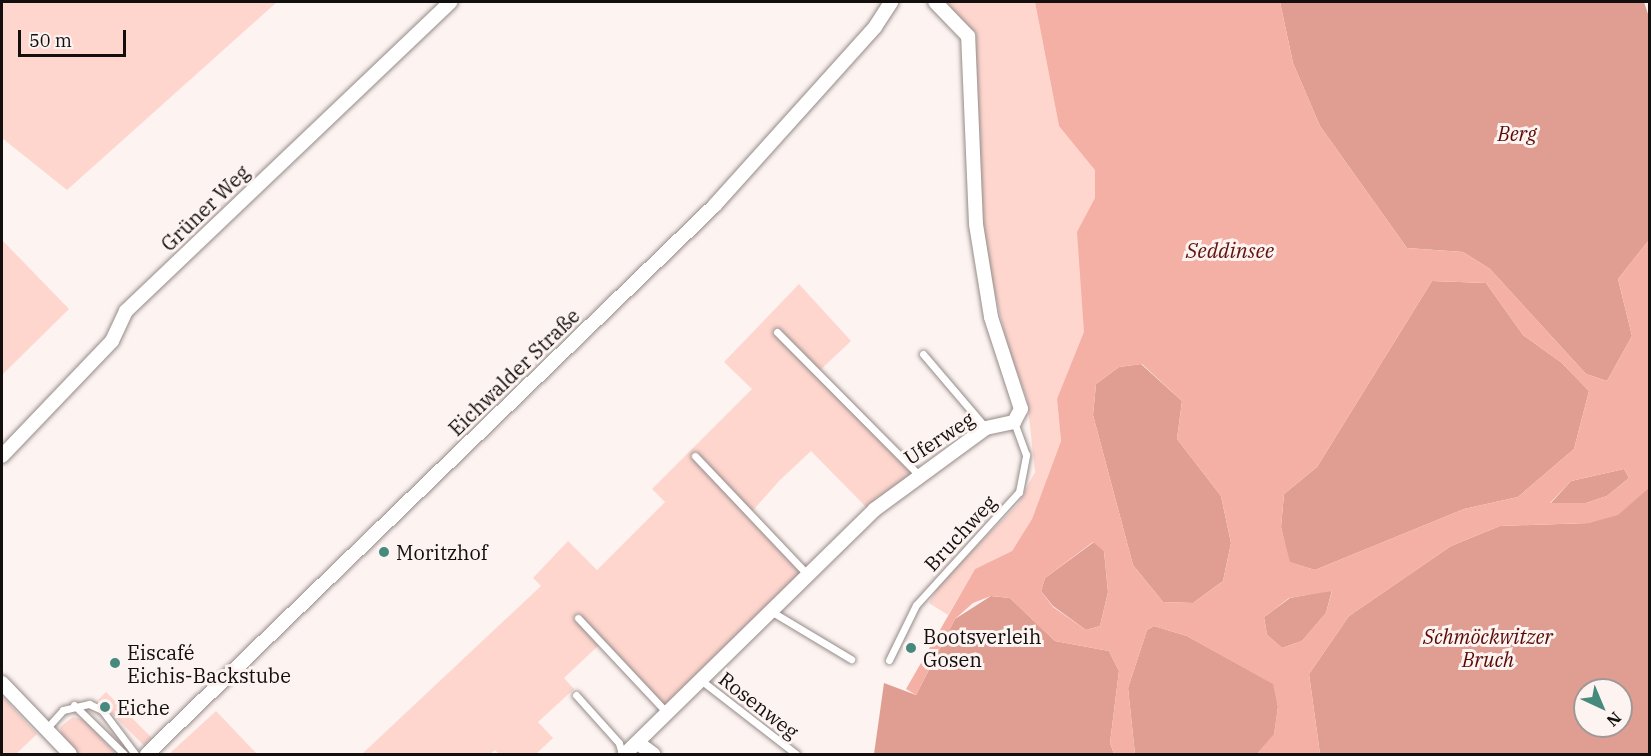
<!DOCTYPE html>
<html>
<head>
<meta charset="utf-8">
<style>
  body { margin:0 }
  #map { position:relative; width:1651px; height:756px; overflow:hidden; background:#fdf3f1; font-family:"IBM Plex Serif",serif }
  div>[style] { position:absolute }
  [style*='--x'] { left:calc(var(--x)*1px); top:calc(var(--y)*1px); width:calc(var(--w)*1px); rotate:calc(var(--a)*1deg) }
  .green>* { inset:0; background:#fed6ce; transform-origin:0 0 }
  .forest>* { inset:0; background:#e09e92 }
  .water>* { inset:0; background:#f4b0a4 }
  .roads { filter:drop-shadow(0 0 2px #948b89) drop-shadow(0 0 2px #948b89) }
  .lane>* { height:7px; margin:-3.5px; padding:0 3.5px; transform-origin:3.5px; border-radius:3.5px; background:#fff }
  .street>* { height:14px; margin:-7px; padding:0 7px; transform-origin:7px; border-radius:7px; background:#fff }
  .dots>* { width:16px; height:16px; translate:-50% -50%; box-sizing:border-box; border:3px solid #fdf3f1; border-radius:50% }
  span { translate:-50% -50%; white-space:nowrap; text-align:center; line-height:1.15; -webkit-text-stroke:6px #fdf3f1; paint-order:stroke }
  .park-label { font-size:20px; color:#590904; font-style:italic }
  .street-label { font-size:20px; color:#120f0e }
  .poi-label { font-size:20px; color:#120f0e }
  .left { translate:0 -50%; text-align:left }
  .water-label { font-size:21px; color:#62140c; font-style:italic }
  .frame { position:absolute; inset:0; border:3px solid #120f0e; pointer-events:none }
  .north { position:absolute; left:1573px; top:678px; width:60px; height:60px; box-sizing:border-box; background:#fdf3f1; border:2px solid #9f9896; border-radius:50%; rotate:136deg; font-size:16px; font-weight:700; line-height:24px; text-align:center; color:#120f0e }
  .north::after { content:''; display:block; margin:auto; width:21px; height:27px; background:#468a7d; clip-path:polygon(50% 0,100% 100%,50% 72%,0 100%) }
  .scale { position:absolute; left:18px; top:30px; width:108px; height:27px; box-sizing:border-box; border:3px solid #120f0e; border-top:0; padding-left:8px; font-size:18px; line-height:21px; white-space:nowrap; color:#120f0e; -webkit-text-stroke:4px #fdf3f1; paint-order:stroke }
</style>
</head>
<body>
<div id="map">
  <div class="green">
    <i style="clip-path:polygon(2px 2px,277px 2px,67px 190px,2px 138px)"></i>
    <i style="clip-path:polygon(946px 2px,1035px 2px,1059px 126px,1099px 170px,1111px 317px,1057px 399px,1061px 441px,1032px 519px,1012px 551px,975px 569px,948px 615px,929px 603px,939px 585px,1018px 504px,1035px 472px,1027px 399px,1008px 348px,979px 227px,974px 36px)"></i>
    <i style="clip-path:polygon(2px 240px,69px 309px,2px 375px)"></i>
    <i style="clip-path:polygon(799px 284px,851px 341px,816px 374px,912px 473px,868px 509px,811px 451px,779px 481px,747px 517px,805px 577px,665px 711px,600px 644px,564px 678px,574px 689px,538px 722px,553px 738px,536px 754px,499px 754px,495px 750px,490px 754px,362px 754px,541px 586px,533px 578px,568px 541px,597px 570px,665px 502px,652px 489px,752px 389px,724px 362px)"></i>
    <i style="left:106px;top:692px;width:65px;height:11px;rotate:45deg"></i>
    <i style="clip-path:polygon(2px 696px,37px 734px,16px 754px,2px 754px)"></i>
    <i style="clip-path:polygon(216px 711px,257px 754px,169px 754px)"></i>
    <i style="clip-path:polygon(73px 717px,85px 720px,116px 754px,78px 754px,61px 735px,60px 727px)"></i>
  </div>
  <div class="forest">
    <i style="clip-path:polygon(1280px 2px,1644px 2px,1650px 20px,1649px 240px,1618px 279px,1632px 336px,1607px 381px,1586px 374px,1490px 269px,1463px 252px,1407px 248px,1320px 126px,1293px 63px)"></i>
    <i style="clip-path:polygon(1432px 281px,1486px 283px,1523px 335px,1562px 363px,1589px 391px,1574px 449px,1518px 497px,1464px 509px,1315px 570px,1289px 562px,1281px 527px,1284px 494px,1317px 467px)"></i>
    <i style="clip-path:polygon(1141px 364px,1182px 401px,1177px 439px,1221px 496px,1231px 543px,1223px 581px,1193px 603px,1163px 602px,1133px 565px,1093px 415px,1096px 384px,1119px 367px)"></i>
    <i style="clip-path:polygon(1624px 469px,1629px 478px,1607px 496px,1586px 503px,1550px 504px,1571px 481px)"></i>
    <i style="clip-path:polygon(evenodd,1649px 488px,1649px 754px,1320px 754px,1309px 674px,1349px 616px,1451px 546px,1500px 526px,1589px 523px,1649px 488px,1585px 690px,1621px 690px,1621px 726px,1585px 726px,1585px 690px)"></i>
    <i style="clip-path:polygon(1094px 542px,1104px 551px,1108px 592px,1100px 626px,1086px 630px,1053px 606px,1041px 591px,1045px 578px)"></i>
    <i style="clip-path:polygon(1332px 590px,1326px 613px,1302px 641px,1282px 648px,1267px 635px,1264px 617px,1290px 598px)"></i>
    <i style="clip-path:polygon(991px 596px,1010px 598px,1055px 641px,1109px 651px,1119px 671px,1110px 743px,1114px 754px,874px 754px,884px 683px,916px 695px,955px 619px)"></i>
    <i style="clip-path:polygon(1154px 626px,1187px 636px,1274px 684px,1278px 707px,1274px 735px,1257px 754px,1135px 754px,1128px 688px,1147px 630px)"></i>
  </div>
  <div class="water">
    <i style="clip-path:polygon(evenodd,1035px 2px,1280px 2px,1293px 63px,1320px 126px,1407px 248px,1463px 252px,1490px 269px,1586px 374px,1607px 381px,1632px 336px,1618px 279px,1649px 240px,1649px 488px,1618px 515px,1589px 523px,1500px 526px,1451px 546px,1349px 616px,1309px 674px,1320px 754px,1257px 754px,1274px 734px,1278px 707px,1273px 684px,1187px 636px,1154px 626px,1147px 630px,1128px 688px,1135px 754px,1114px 754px,1110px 743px,1119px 671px,1109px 651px,1055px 641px,1010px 598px,991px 596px,973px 603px,955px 619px,916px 695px,906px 689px,975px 569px,1012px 551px,1032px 519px,1061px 441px,1057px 399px,1084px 332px,1077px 232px,1095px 198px,1095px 170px,1059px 126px,1035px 2px,1432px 281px,1486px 283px,1523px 335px,1562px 363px,1589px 391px,1574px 449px,1518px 497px,1464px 509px,1315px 570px,1290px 562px,1281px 527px,1284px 494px,1317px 467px,1432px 281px,1035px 2px,1142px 364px,1182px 401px,1177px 439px,1221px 496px,1231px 543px,1223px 581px,1193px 603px,1163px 602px,1133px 565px,1093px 415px,1096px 384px,1119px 367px,1142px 364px,1035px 2px,1624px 469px,1629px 478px,1607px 496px,1586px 503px,1550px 503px,1571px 481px,1624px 469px,1035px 2px,1093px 542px,1104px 551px,1108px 592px,1100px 626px,1086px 630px,1053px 607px,1041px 591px,1045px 578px,1093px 542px,1035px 2px,1332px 591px,1326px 613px,1302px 641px,1282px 648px,1267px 635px,1264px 617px,1289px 598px,1332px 591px)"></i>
  </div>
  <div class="roads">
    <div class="lane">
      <i style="--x:777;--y:332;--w:200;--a:45.2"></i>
      <i style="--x:923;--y:354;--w:97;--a:49.6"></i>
      <i style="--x:695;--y:456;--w:164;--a:46.5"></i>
      <i style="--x:774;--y:613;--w:90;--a:30.9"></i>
      <i style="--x:578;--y:618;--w:132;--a:46.8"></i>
      <i style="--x:889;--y:660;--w:61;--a:-63.9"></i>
      <i style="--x:916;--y:605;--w:153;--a:-47.7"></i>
      <i style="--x:1019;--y:492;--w:38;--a:-79"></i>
      <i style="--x:1026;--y:455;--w:35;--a:-110"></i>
      <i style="--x:702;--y:681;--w:119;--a:37.8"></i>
      <i style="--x:576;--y:695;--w:64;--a:48.1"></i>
      <i style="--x:619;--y:743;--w:11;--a:75"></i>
      <i style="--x:74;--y:705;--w:70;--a:44.4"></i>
      <i style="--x:46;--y:729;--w:25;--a:-48"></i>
      <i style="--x:63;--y:710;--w:27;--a:-13"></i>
      <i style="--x:89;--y:704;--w:14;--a:25"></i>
      <i style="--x:102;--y:710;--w:55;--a:53.1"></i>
    </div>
    <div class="street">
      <i style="--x:2;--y:456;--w:159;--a:-46.3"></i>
      <i style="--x:112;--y:341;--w:33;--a:-65"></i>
      <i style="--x:126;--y:311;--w:448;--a:-43.6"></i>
      <i style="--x:2;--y:683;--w:98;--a:46.2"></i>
      <i style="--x:638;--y:743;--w:19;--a:36"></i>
      <i style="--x:147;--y:754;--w:789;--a:-44.02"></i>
      <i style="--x:714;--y:206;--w:241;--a:-48"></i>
      <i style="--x:875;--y:27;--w:30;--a:-57"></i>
      <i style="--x:625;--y:754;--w:349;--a:-44.4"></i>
      <i style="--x:874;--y:510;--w:139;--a:-36.2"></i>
      <i style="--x:986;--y:428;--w:29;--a:-12"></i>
      <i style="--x:1014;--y:422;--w:15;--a:-62"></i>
      <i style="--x:1021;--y:409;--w:97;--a:-108.1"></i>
      <i style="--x:991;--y:317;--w:94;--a:-99.2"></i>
      <i style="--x:976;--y:224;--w:188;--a:-92.4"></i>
      <i style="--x:968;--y:36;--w:47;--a:-134.1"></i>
    </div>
  </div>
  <div class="dots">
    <i style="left:384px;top:552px;background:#468a7d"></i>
    <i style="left:911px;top:648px;background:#468a7d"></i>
    <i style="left:115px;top:663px;background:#468a7d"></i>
    <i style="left:105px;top:707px;background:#468a7d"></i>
  </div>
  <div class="park-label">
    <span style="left:1517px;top:133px">Berg</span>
    <span style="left:1488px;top:648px">Schmöckwitzer<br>Bruch</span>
  </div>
  <div class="street-label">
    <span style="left:205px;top:208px;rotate:-44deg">Grüner Weg</span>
    <span style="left:514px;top:372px;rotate:-44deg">Eichwalder Straße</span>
    <span style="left:939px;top:438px;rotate:-33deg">Uferweg</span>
    <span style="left:960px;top:533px;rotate:-47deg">Bruchweg</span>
    <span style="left:759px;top:705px;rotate:38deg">Rosenweg</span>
  </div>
  <div class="poi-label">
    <span class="left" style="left:396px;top:552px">Moritzhof</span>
    <span class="left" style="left:923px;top:648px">Bootsverleih<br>Gosen</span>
    <span class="left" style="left:127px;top:664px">Eiscafé<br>Eichis-Backstube</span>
    <span class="left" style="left:117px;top:707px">Eiche</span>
  </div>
  <div class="water-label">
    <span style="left:1230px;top:250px">Seddinsee</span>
  </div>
  <div class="frame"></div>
  <div class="north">N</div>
  <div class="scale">50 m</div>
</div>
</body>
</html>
